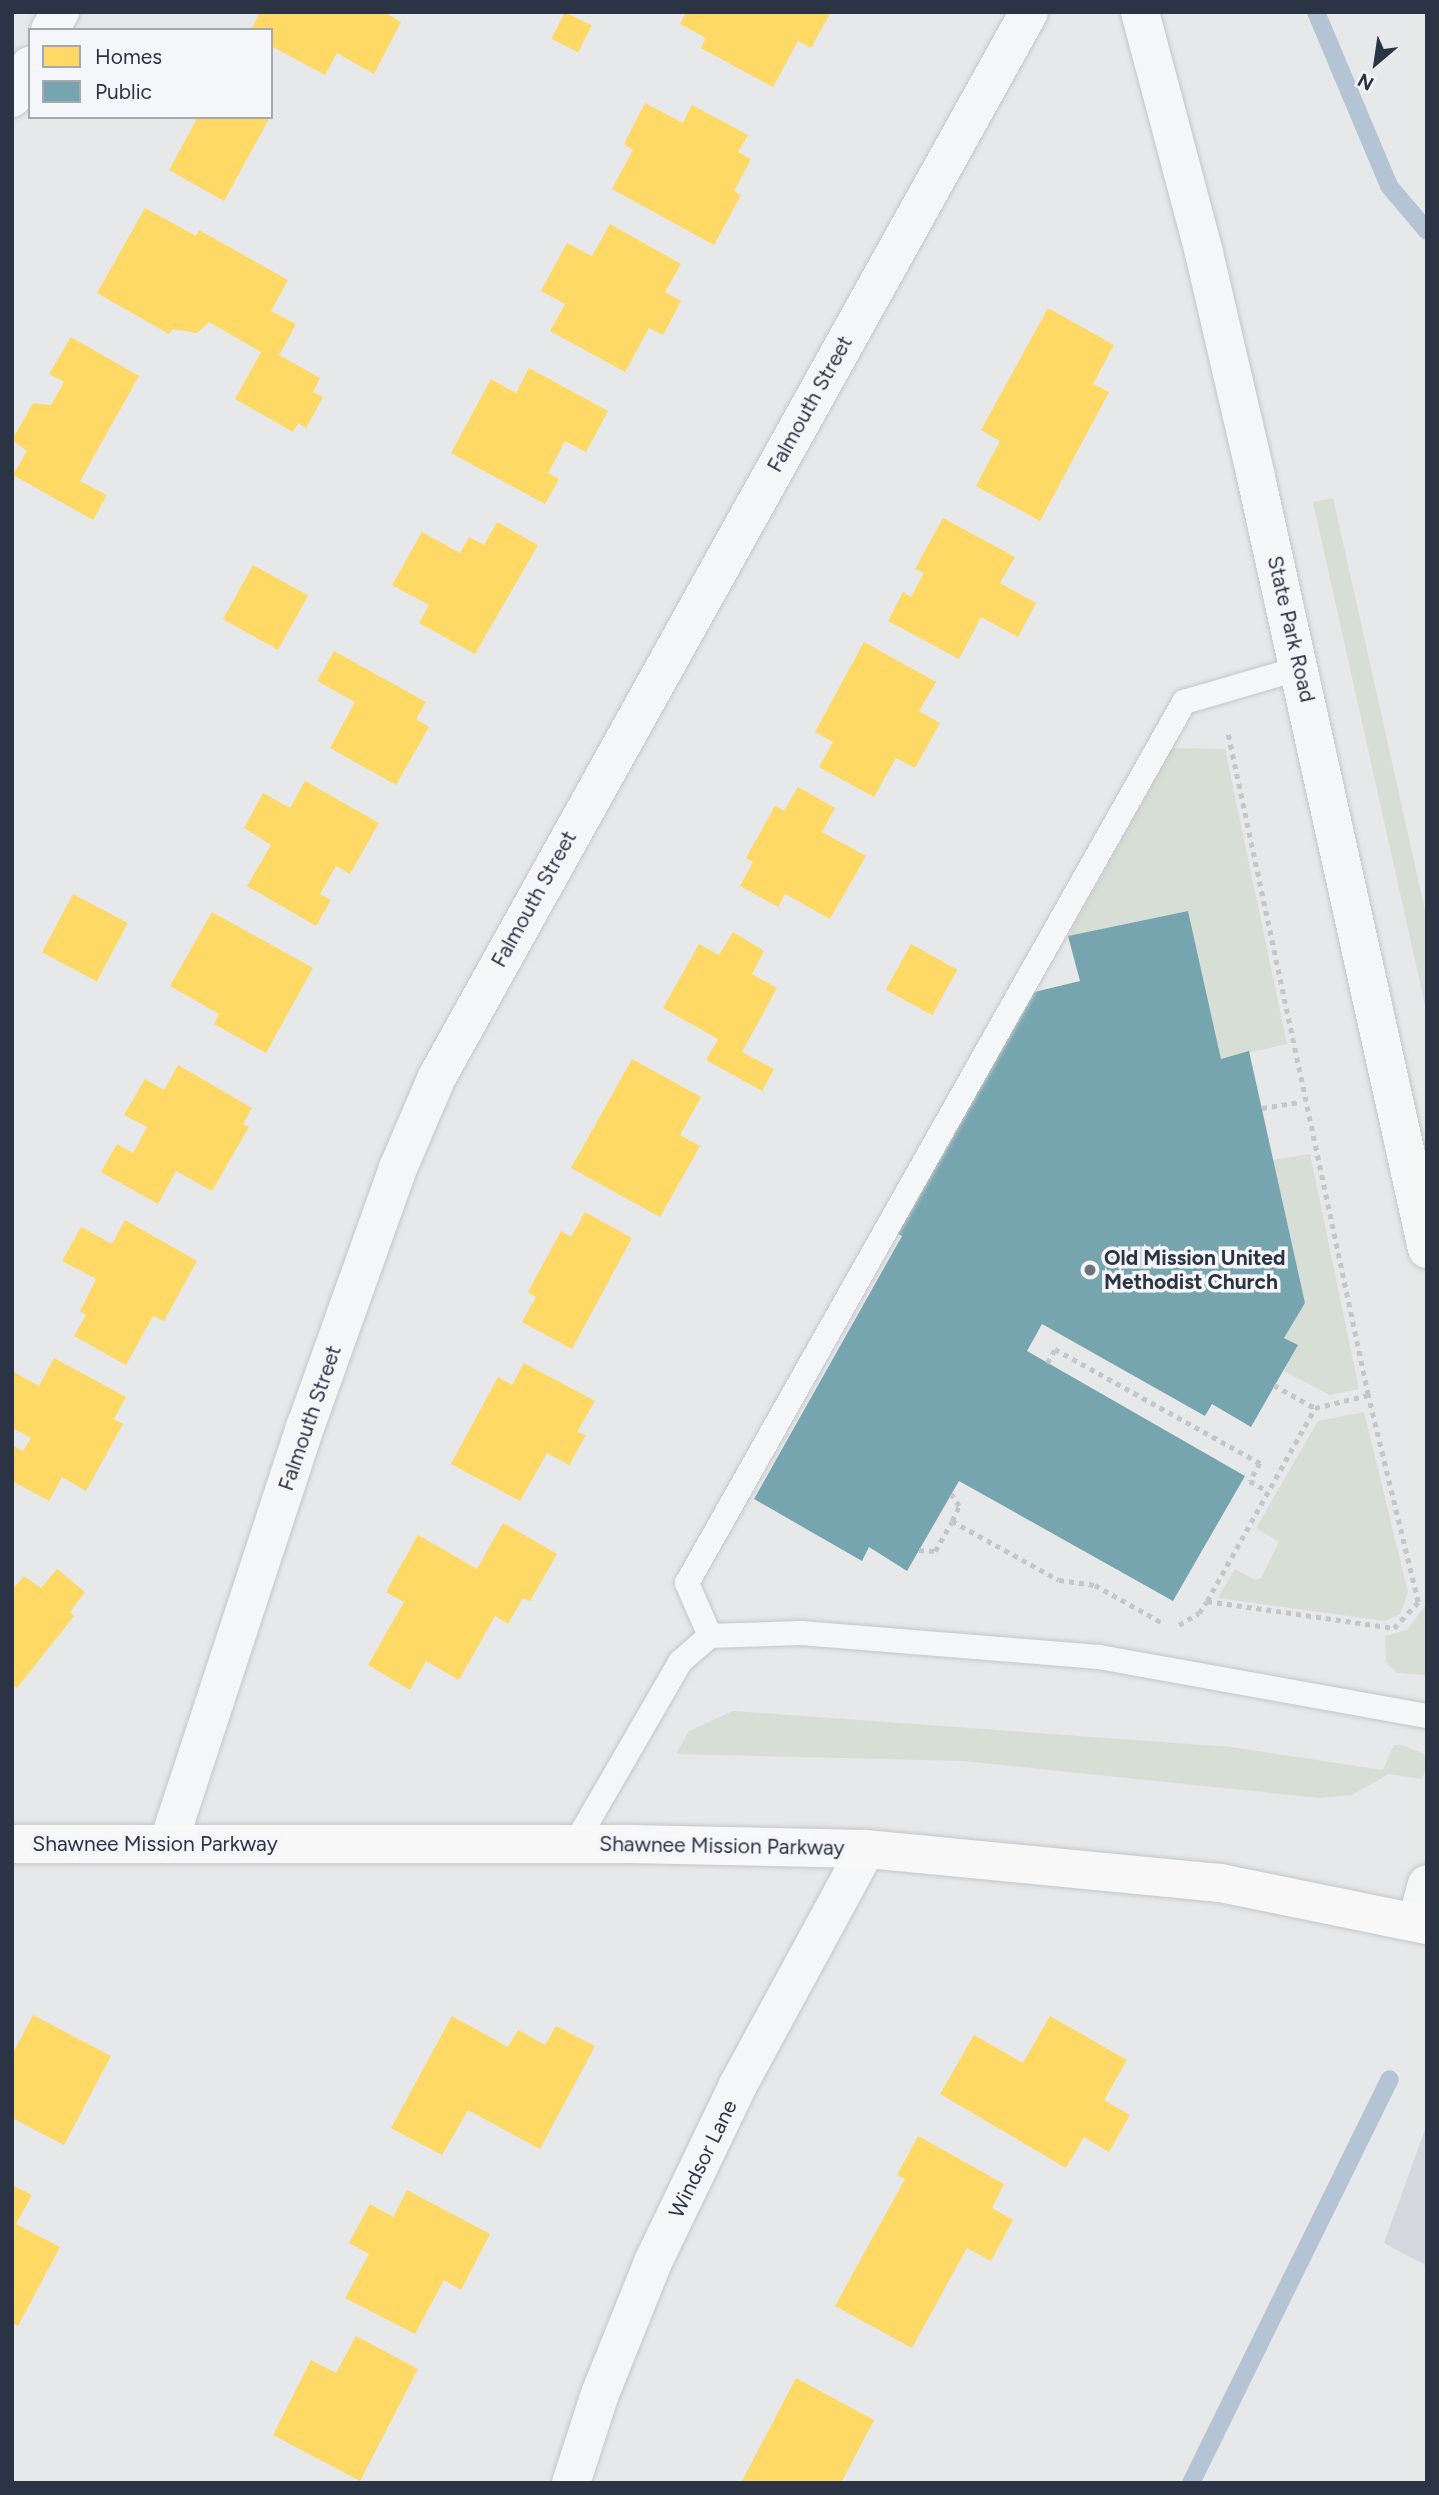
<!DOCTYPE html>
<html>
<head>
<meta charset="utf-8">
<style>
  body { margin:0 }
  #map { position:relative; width:1439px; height:2495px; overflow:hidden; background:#e6e8ea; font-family:Figtree,sans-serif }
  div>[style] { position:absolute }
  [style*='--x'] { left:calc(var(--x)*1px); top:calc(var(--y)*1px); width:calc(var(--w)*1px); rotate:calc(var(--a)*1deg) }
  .built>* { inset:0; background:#d4d7dd }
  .green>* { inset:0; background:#d6ded6 }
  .homes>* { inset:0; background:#ffd966; transform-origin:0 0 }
  .public>* { inset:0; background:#76a5af }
  .stream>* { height:18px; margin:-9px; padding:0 9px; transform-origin:9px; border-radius:9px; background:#b4c4d5 }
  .path>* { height:4.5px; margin-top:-2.25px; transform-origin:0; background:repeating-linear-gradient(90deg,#c5c6ca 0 5px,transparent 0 10px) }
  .roads { filter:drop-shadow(0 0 2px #c4c6c8) drop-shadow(0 0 2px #c4c6c8) }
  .lane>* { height:24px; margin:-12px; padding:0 12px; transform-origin:12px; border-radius:12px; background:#f5f6f7 }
  .street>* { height:38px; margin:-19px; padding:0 19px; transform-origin:19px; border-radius:19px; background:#f5f6f7 }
  .highway>* { height:38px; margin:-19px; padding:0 19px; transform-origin:19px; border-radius:19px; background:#f8f8f8 }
  .dots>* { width:19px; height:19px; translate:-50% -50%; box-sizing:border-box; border:4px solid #f4f6f9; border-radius:50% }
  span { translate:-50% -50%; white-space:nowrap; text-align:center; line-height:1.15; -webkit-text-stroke:7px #f4f6f9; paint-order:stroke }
  .street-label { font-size:21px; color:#2b3445 }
  .poi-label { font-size:21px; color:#2b3445; font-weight:700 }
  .left { translate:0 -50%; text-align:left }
  .frame { position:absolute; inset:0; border:14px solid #2b3445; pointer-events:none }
  .legend { position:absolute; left:28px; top:28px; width:245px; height:91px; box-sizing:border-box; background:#f4f6f9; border:2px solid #a4a8b1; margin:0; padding:9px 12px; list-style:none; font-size:21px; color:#2b3445 }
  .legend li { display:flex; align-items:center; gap:14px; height:35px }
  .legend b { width:35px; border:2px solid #a4a8b1 }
  .north { position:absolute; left:1341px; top:28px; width:70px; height:70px; -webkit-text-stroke:5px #f4f6f9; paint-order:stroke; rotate:209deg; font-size:19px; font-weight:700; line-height:28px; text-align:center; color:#2b3445 }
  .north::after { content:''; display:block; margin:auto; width:24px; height:32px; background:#2b3445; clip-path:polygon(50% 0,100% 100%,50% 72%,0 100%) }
</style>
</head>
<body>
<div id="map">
  <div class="built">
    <i style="clip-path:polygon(1427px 2124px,1427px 2266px,1384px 2243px)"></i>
  </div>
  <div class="green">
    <i style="clip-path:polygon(1333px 498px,1427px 919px,1427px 1014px,1313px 502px)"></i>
    <i style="clip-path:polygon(1172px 748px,1225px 749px,1287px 1044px,1221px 1059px,1188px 911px,1068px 936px)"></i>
    <i style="clip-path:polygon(1310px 1154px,1359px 1389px,1330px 1395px,1284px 1371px,1297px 1346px,1284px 1338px,1305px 1303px,1273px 1160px)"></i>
    <i style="clip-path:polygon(1364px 1412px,1408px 1592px,1400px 1614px,1385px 1621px,1218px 1598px,1235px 1569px,1255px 1580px,1261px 1578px,1279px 1542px,1256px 1528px,1318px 1421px)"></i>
    <i style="clip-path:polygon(1427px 1603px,1427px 1675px,1397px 1673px,1386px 1662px,1385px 1636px,1407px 1630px)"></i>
    <i style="clip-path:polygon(733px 1711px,1231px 1747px,1383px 1770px,1394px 1745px,1402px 1745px,1424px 1754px,1427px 1766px,1422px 1779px,1389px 1774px,1352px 1795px,1319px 1798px,964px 1761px,676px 1754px,689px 1731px)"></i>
  </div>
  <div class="homes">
    <i style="clip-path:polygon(260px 12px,384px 12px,401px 22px,374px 74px,337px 53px,325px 75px,271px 46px,271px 30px,251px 30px)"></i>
    <i style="left:565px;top:12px;width:30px;height:30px;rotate:27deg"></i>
    <i style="clip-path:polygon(686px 12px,831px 12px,811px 48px,798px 41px,773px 87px,701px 48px,706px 38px,680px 24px)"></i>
    <i style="clip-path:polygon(645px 103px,683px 123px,692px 105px,748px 135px,738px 152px,751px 159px,734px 191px,741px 195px,714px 245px,612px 189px,633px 150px,624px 144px)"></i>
    <i style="clip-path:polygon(198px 117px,270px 117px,224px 201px,169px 170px)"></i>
    <i style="clip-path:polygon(145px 208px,196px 236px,199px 230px,288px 280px,271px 311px,296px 324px,279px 355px,320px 378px,313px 392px,323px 397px,306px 428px,298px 423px,293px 432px,235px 399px,261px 352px,209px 322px,197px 333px,173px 329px,169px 334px,97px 293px)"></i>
    <i style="clip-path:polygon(610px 224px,681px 264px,665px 292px,681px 301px,663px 335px,649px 328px,625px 372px,550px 331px,565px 304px,541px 291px,567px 243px,592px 256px)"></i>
    <i style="clip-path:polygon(1048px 308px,1114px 345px,1093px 384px,1109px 392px,1040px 521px,976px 486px,1000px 441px,981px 430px)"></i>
    <i style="clip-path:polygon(71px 337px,139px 376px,80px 481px,107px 495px,93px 520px,13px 475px,27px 451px,12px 440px,33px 403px,51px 405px,64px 382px,49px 374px)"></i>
    <i style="clip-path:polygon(529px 368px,608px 411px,586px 452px,565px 441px,548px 473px,559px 479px,545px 504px,451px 453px,491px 379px,516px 393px)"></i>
    <i style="clip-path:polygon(943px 518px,1015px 557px,1000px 583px,1036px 603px,1018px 637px,981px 617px,959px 659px,888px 621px,903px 592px,911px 597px,924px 573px,915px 569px)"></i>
    <i style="clip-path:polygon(497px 522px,538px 545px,475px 654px,419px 623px,429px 605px,392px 585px,422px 532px,460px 553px,469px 537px,484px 545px)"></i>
    <i style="left:253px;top:565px;width:63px;height:62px;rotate:29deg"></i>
    <i style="clip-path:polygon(864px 642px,936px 682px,919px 711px,940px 723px,915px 768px,896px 758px,874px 797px,819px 767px,833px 742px,815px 732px)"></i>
    <i style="clip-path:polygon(334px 651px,426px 702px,416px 719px,429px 727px,396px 785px,330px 748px,355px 702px,317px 681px)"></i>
    <i style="clip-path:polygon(305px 781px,379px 823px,350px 874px,336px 866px,320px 894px,331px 900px,316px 926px,247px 886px,271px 845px,244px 828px,263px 793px,290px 808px)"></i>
    <i style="clip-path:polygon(798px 787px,835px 808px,822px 832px,866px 856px,830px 919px,785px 894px,778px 907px,740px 886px,753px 862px,746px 858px,775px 806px,784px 811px)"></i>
    <i style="left:73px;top:894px;width:62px;height:66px;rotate:28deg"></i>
    <i style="clip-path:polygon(212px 912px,313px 968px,266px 1053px,214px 1024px,219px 1014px,170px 986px)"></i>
    <i style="clip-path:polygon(733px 932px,764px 951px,752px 974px,777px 988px,742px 1052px,774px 1069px,762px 1091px,706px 1060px,718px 1039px,663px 1008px,699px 944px,719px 955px)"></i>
    <i style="left:911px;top:944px;width:53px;height:52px;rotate:29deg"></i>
    <i style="clip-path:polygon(632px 1059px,701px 1097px,680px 1135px,700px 1146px,660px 1217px,571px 1168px)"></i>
    <i style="clip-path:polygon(178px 1065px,252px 1108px,243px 1124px,249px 1127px,212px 1191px,176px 1171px,158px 1204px,101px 1172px,117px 1144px,133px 1153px,147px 1127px,124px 1115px,145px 1079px,164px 1090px)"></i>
    <i style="clip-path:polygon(585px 1212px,632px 1238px,572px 1349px,522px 1322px,536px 1297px,528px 1292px,561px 1231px,571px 1237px)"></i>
    <i style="clip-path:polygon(125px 1220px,197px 1261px,164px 1321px,153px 1316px,126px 1365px,74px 1336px,86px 1315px,80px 1311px,96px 1279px,62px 1261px,81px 1227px,112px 1244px)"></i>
    <i style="clip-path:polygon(54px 1358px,126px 1397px,114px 1419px,123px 1424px,86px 1491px,62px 1477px,49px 1501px,12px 1481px,12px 1445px,23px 1451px,31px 1438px,12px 1428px,12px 1371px,39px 1386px)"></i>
    <i style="clip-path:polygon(524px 1363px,595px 1401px,577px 1432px,586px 1435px,569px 1465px,547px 1453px,520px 1501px,451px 1464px,498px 1377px,512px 1385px)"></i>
    <i style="clip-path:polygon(503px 1523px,557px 1554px,530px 1601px,523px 1598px,508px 1624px,495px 1616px,459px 1680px,426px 1661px,410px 1690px,368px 1665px,404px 1602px,386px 1592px,418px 1535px,477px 1569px)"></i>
    <i style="clip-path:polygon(57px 1569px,85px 1592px,70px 1612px,74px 1616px,17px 1688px,12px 1685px,12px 1590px,24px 1576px,41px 1588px)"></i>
    <i style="clip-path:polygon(33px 2015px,111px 2056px,64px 2145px,12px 2118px,12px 2055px)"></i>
    <i style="clip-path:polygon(452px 2016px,508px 2047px,518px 2030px,545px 2045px,556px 2026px,595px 2046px,540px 2149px,468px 2110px,442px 2155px,391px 2128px)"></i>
    <i style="clip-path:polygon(1050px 2016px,1127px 2060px,1104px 2100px,1130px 2115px,1109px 2152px,1084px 2137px,1066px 2168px,940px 2094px,974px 2035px,1023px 2063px)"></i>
    <i style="clip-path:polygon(918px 2136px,1004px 2184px,992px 2208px,1013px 2220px,991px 2261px,967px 2248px,912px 2348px,835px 2306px,905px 2179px,897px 2175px)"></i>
    <i style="clip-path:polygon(12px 2185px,32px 2195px,16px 2224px,60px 2247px,18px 2326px,12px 2323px)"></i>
    <i style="clip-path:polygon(407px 2190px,490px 2234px,461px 2290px,444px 2280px,415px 2334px,345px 2298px,369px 2254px,349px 2243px,370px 2204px,393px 2217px)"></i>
    <i style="clip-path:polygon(356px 2336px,418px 2369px,360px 2481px,273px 2435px,311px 2360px,336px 2373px)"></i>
    <i style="clip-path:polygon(796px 2378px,874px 2420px,841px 2483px,741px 2483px)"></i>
  </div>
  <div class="public">
    <i style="clip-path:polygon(1188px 911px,1221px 1059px,1249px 1051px,1305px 1303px,1284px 1338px,1298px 1345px,1251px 1427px,1212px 1404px,1205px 1416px,1042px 1324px,1027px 1351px,1245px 1476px,1173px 1601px,959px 1481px,907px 1571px,869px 1547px,862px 1561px,754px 1499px,902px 1236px,892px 1231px,1026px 994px,1080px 981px,1068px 936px)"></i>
  </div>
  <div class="stream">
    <i style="--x:1316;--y:12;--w:189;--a:67.2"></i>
    <i style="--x:1389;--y:186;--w:59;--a:49.8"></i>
    <i style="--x:1191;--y:2483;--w:450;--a:-63.8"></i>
  </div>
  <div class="path">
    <i style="--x:1262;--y:1108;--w:36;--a:-9"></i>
    <i style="--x:1047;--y:1363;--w:16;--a:-60"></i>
    <i style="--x:1055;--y:1349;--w:235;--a:29.1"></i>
    <i style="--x:1260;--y:1463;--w:21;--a:119"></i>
    <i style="--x:1250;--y:1481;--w:20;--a:30"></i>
    <i style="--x:1274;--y:1385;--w:47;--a:29.3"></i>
    <i style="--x:952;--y:1521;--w:122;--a:28.9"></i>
    <i style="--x:1059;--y:1580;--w:36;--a:8"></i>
    <i style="--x:1095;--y:1585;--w:76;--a:29.3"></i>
    <i style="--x:919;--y:1550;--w:16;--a:4"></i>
    <i style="--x:935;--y:1551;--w:34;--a:-60"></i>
    <i style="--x:952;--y:1521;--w:17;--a:-65"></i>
    <i style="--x:959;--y:1506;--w:14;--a:-124"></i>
    <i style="--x:1207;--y:1601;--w:189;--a:8.2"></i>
    <i style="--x:1394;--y:1628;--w:35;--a:-47"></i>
    <i style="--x:1418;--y:1602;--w:213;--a:-103.6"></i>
    <i style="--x:1368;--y:1395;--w:676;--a:-101.96"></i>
    <i style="--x:1179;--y:1625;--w:23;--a:-31"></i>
    <i style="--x:1199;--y:1613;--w:14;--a:-56"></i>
    <i style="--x:1207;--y:1601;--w:221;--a:-60.8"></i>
    <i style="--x:1315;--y:1408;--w:55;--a:-13.8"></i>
  </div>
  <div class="roads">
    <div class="lane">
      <i style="--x:710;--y:1636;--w:58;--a:-113.5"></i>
      <i style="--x:687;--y:1583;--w:1012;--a:-60.57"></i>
      <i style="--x:1184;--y:702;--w:121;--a:-16.3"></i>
      <i style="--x:575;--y:1844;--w:210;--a:-60"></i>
      <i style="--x:680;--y:1662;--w:40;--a:-41"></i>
      <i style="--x:710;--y:1636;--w:91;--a:-1.9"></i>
      <i style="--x:801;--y:1633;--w:299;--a:4.6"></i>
      <i style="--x:1099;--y:1657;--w:333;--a:10.2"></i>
    </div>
    <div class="street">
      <i style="--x:1140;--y:12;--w:249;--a:75.1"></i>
      <i style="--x:1204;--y:253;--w:226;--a:76.9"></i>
      <i style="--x:1255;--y:473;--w:795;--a:77.5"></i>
      <i style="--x:50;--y:30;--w:21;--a:-61"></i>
      <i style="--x:12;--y:98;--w:37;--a:-61"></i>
      <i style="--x:168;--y:1844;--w:441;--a:-71.8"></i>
      <i style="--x:306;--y:1425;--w:273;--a:-70.3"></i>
      <i style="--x:398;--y:1168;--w:99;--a:-66.8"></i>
      <i style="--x:437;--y:1077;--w:1218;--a:-60.93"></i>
      <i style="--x:1417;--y:1921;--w:38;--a:-75"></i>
      <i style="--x:571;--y:2483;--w:94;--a:-72"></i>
      <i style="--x:600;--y:2394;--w:142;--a:-68.1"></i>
      <i style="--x:653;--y:2262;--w:196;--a:-64.3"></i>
      <i style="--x:738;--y:2085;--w:268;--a:-61.5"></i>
    </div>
    <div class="highway">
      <i style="--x:12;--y:1844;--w:619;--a:0"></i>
      <i style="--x:631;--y:1844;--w:235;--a:1.2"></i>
      <i style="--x:866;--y:1849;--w:356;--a:5.5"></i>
      <i style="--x:1220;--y:1883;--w:211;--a:11.5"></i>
    </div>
  </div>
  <div class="dots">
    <i style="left:1090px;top:1270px;background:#6c737f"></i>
  </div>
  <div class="street-label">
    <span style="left:810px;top:404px;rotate:-61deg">Falmouth Street</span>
    <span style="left:1291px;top:629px;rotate:77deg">State Park Road</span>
    <span style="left:534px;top:899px;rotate:-61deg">Falmouth Street</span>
    <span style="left:310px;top:1418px;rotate:-71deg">Falmouth Street</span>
    <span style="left:155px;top:1844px">Shawnee Mission Parkway</span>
    <span style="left:722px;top:1846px;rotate:1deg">Shawnee Mission Parkway</span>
    <span style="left:703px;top:2159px;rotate:-64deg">Windsor Lane</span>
  </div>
  <div class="poi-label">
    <span class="left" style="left:1104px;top:1270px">Old Mission United<br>Methodist Church</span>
  </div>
  <div class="frame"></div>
  <ul class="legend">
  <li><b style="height:19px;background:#ffd966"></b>Homes</li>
  <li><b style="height:19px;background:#76a5af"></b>Public</li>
  </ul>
  <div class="north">N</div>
</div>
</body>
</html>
